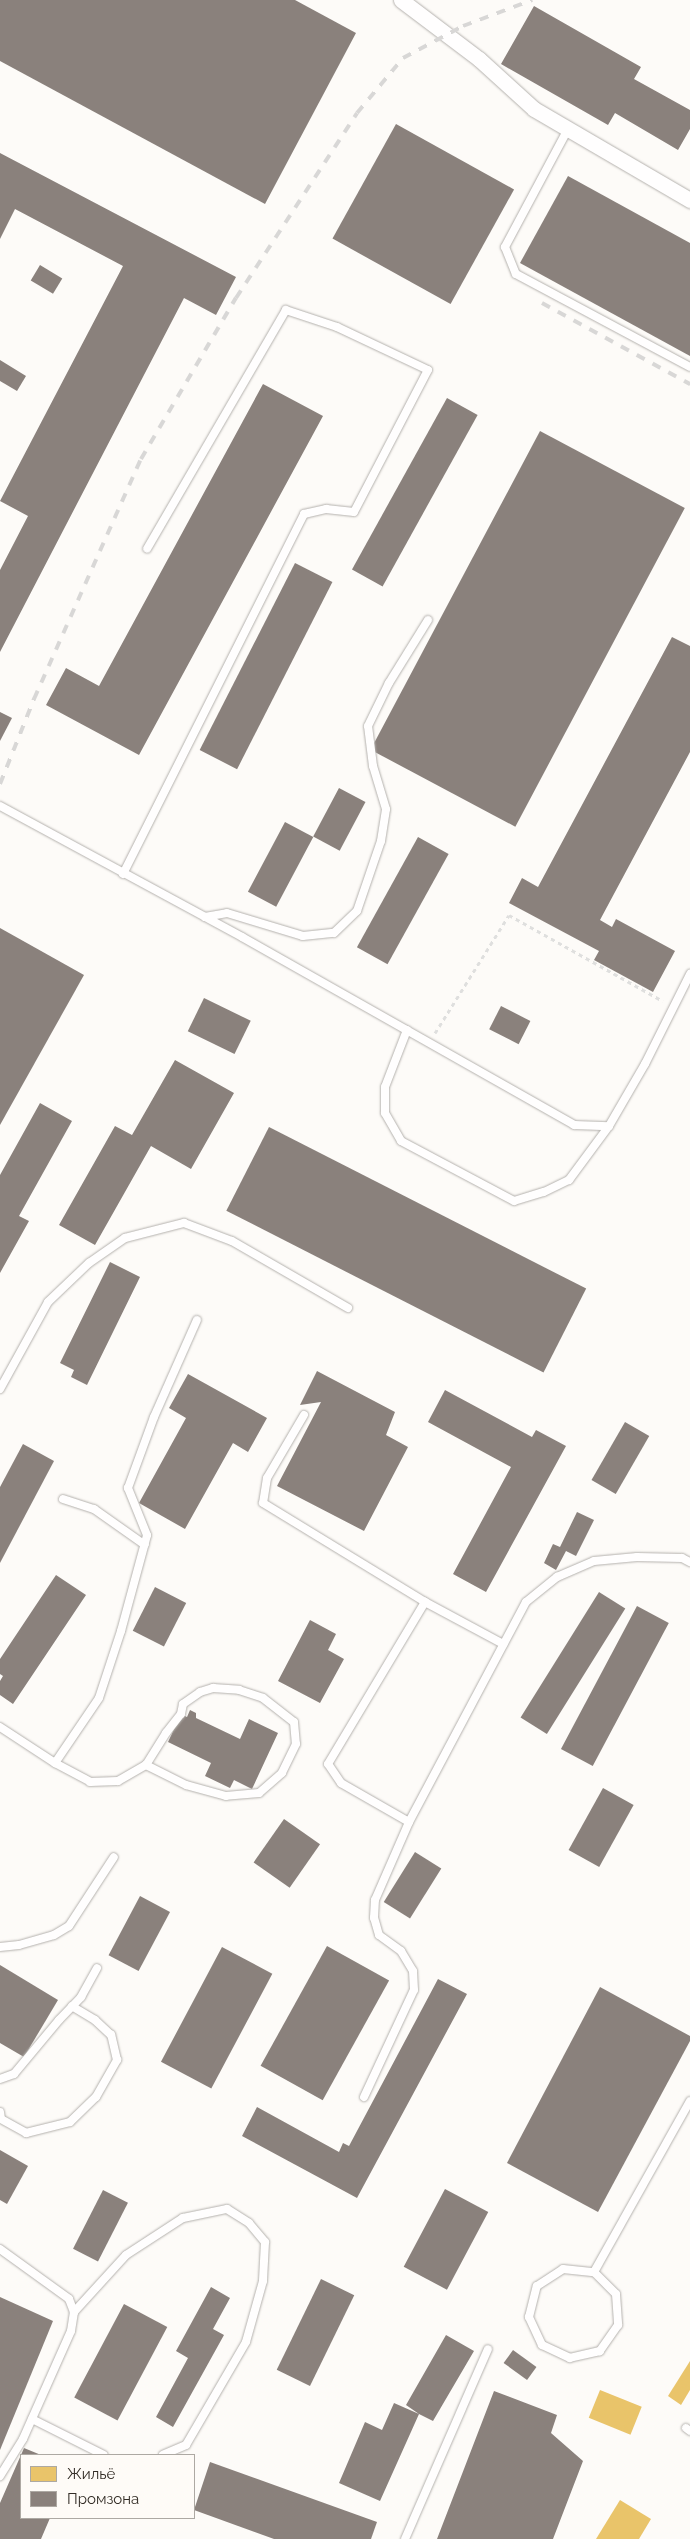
<!DOCTYPE html>
<html>
<head>
<meta charset="utf-8">
<style>
  body { margin:0 }
  #map { position:relative; width:690px; height:2539px; overflow:hidden; background:#fdfbf8; font-family:Raleway,sans-serif }
  div>[style] { position:absolute }
  [style*='--x'] { left:calc(var(--x)*1px); top:calc(var(--y)*1px); width:calc(var(--w)*1px); rotate:calc(var(--a)*1deg) }
  .homes>* { inset:0; background:#e9c46a; transform-origin:0 0 }
  .industry>* { inset:0; background:#8a817c; transform-origin:0 0 }
  .path>* { height:3px; margin-top:-1.5px; transform-origin:0; background:repeating-linear-gradient(90deg,#dfdfde 0 4px,transparent 0 8px) }
  .roads { filter:drop-shadow(0 0 1px #b4b1ad) drop-shadow(0 0 1px #b4b1ad) }
  .service>* { height:8px; margin:-4px; padding:0 4px; transform-origin:4px; border-radius:4px; background:#fffefe }
  .minor>* { height:15px; margin:-7.5px; padding:0 7.5px; transform-origin:7.5px; border-radius:7.5px; background:#fffefe }
  .rail>* { height:4px; margin-top:-2px; transform-origin:0; background:repeating-linear-gradient(90deg,#d8d7d6 0 9px,transparent 0 18px) }
  span { translate:-50% -50%; white-space:nowrap; text-align:center; line-height:1.15; -webkit-text-stroke:5px #fefbf7; paint-order:stroke }
  .legend { position:absolute; left:20px; top:2454px; width:175px; height:65px; box-sizing:border-box; background:#fefbf7; border:1px solid #ada9a3; margin:0; padding:6px 9px; list-style:none; font-size:15px; color:#332d26 }
  .legend li { display:flex; align-items:center; gap:10px; height:25px }
  .legend b { width:25px; border:1px solid #ada9a3 }
</style>
</head>
<body>
<div id="map">
  <div class="homes">
    <i style="clip-path:polygon(690px 2361px,690px 2390px,681px 2405px,668px 2396px)"></i>
    <i style="left:600px;top:2390px;width:45px;height:30px;rotate:22deg"></i>
    <i style="clip-path:polygon(620px 2500px,651px 2519px,639px 2539px,596px 2539px)"></i>
  </div>
  <div class="industry">
    <i style="clip-path:polygon(0 0,295px 0,356px 33px,265px 204px,0 61px)"></i>
    <i style="clip-path:polygon(534px 6px,641px 67px,634px 79px,690px 110px,690px 129px,678px 150px,615px 113px,608px 125px,501px 64px)"></i>
    <i style="left:396px;top:124px;width:135px;height:131px;rotate:29deg"></i>
    <i style="clip-path:polygon(0 153px,236px 277px,216px 315px,184px 298px,0 652px,0 570px,28px 516px,0 501px,123px 266px,15px 209px,0 239px)"></i>
    <i style="clip-path:polygon(568px 176px,690px 243px,690px 356px,520px 263px)"></i>
    <i style="left:40px;top:265px;width:26px;height:18px;rotate:31deg"></i>
    <i style="clip-path:polygon(0 360px,26px 376px,17px 391px,0 381px)"></i>
    <i style="clip-path:polygon(263px 384px,323px 416px,139px 755px,46px 705px,66px 668px,99px 686px)"></i>
    <i style="left:447px;top:398px;width:35px;height:196px;rotate:29deg"></i>
    <i style="left:540px;top:431px;width:164px;height:361px;rotate:28deg"></i>
    <i style="left:295px;top:563px;width:42px;height:210px;rotate:27deg"></i>
    <i style="clip-path:polygon(672px 637px,690px 646px,690px 752px,600px 920px,612px 927px,616px 919px,675px 951px,653px 992px,594px 960px,599px 951px,509px 903px,522px 878px,538px 887px)"></i>
    <i style="clip-path:polygon(0 712px,12px 718px,0 741px)"></i>
    <i style="left:339px;top:788px;width:30px;height:55px;rotate:28deg"></i>
    <i style="left:285px;top:822px;width:32px;height:79px;rotate:28deg"></i>
    <i style="left:418px;top:837px;width:35px;height:126px;rotate:29deg"></i>
    <i style="clip-path:polygon(0 928px,84px 975px,0 1125px)"></i>
    <i style="left:204px;top:998px;width:52px;height:37px;rotate:26deg"></i>
    <i style="left:501px;top:1006px;width:33px;height:26px;rotate:27deg"></i>
    <i style="clip-path:polygon(175px 1060px,234px 1093px,191px 1169px,151px 1146px,95px 1245px,59px 1225px,115px 1126px,132px 1135px)"></i>
    <i style="clip-path:polygon(40px 1103px,72px 1121px,19px 1216px,29px 1221px,0 1273px,0 1175px)"></i>
    <i style="left:269px;top:1127px;width:356px;height:94px;rotate:27deg"></i>
    <i style="clip-path:polygon(110px 1262px,140px 1277px,87px 1385px,71px 1377px,74px 1370px,60px 1363px)"></i>
    <i style="clip-path:polygon(317px 1371px,395px 1412px,386px 1435px,408px 1447px,364px 1531px,277px 1486px,321px 1402px,300px 1405px)"></i>
    <i style="clip-path:polygon(188px 1374px,267px 1418px,248px 1452px,233px 1443px,185px 1529px,139px 1503px,186px 1418px,169px 1408px)"></i>
    <i style="clip-path:polygon(445px 1390px,532px 1437px,536px 1430px,566px 1446px,486px 1592px,453px 1574px,511px 1467px,428px 1422px)"></i>
    <i style="left:625px;top:1422px;width:28px;height:67px;rotate:30deg"></i>
    <i style="clip-path:polygon(23px 1444px,54px 1461px,0 1563px,0 1487px)"></i>
    <i style="clip-path:polygon(577px 1512px,594px 1520px,576px 1556px,566px 1551px,556px 1570px,544px 1563px,553px 1544px,560px 1547px)"></i>
    <i style="clip-path:polygon(56px 1575px,86px 1595px,13px 1704px,0 1695px,0 1681px,3px 1676px,0 1674px,0 1659px)"></i>
    <i style="left:155px;top:1587px;width:35px;height:49px;rotate:27deg"></i>
    <i style="left:599px;top:1592px;width:31px;height:148px;rotate:32deg"></i>
    <i style="left:637px;top:1606px;width:36px;height:162px;rotate:28deg"></i>
    <i style="clip-path:polygon(310px 1620px,336px 1634px,328px 1650px,344px 1659px,320px 1703px,278px 1681px)"></i>
    <i style="clip-path:polygon(190px 1710px,196px 1713px,196px 1718px,240px 1739px,249px 1719px,278px 1733px,252px 1789px,234px 1780px,230px 1788px,205px 1776px,211px 1763px,168px 1742px,181px 1714px,187px 1717px)"></i>
    <i style="left:603px;top:1788px;width:35px;height:71px;rotate:29deg"></i>
    <i style="left:284px;top:1819px;width:44px;height:53px;rotate:35deg"></i>
    <i style="left:415px;top:1852px;width:31px;height:59px;rotate:32deg"></i>
    <i style="left:140px;top:1896px;width:34px;height:67px;rotate:28deg"></i>
    <i style="left:327px;top:1946px;width:71px;height:137px;rotate:29deg"></i>
    <i style="left:222px;top:1947px;width:57px;height:130px;rotate:28deg"></i>
    <i style="clip-path:polygon(0 1965px,58px 2000px,24px 2057px,0 2043px)"></i>
    <i style="clip-path:polygon(438px 1979px,467px 1994px,357px 2198px,242px 2136px,257px 2107px,339px 2152px,343px 2143px,349px 2146px)"></i>
    <i style="clip-path:polygon(600px 1987px,690px 2036px,690px 2041px,598px 2212px,507px 2163px)"></i>
    <i style="clip-path:polygon(0 2150px,28px 2166px,7px 2204px,0 2200px)"></i>
    <i style="left:445px;top:2189px;width:49px;height:88px;rotate:28deg"></i>
    <i style="left:103px;top:2190px;width:28px;height:66px;rotate:27deg"></i>
    <i style="left:321px;top:2279px;width:37px;height:101px;rotate:26deg"></i>
    <i style="clip-path:polygon(211px 2287px,230px 2298px,213px 2329px,224px 2335px,173px 2427px,156px 2417px,188px 2358px,176px 2351px)"></i>
    <i style="clip-path:polygon(0 2297px,53px 2321px,0 2450px)"></i>
    <i style="left:124px;top:2304px;width:49px;height:106px;rotate:28deg"></i>
    <i style="clip-path:polygon(446px 2335px,474px 2351px,433px 2421px,419px 2414px,380px 2501px,339px 2483px,365px 2422px,382px 2430px,394px 2403px,419px 2414px,406px 2405px)"></i>
    <i style="left:513px;top:2350px;width:29px;height:16px;rotate:36deg"></i>
    <i style="clip-path:polygon(494px 2391px,557px 2415px,551px 2433px,583px 2461px,553px 2539px,437px 2539px)"></i>
    <i style="clip-path:polygon(24px 2448px,41px 2455px,21px 2455px,21px 2518px,50px 2518px,41px 2539px,0 2539px,0 2503px)"></i>
    <i style="clip-path:polygon(210px 2462px,377px 2522px,371px 2539px,274px 2539px,194px 2510px)"></i>
  </div>
  <div class="path">
    <i style="--x:435;--y:1033;--w:139;--a:-57.9"></i>
    <i style="--x:509;--y:915;--w:176;--a:29.2"></i>
  </div>
  <div class="roads">
    <div class="service">
      <i style="--x:568;--y:129;--w:134;--a:118.1"></i>
      <i style="--x:505;--y:247;--w:29;--a:68"></i>
      <i style="--x:516;--y:274;--w:197;--a:28.1"></i>
      <i style="--x:0;--y:806;--w:275;--a:28.4"></i>
      <i style="--x:242;--y:937;--w:382;--a:29.5"></i>
      <i style="--x:574;--y:1125;--w:35;--a:2"></i>
      <i style="--x:609;--y:1126;--w:72;--a:-59.9"></i>
      <i style="--x:645;--y:1064;--w:101;--a:-63.4"></i>
      <i style="--x:123;--y:874;--w:403;--a:-63.3"></i>
      <i style="--x:304;--y:514;--w:23;--a:-13"></i>
      <i style="--x:326;--y:509;--w:28;--a:6"></i>
      <i style="--x:354;--y:512;--w:160;--a:-62.5"></i>
      <i style="--x:428;--y:370;--w:101;--a:-154.7"></i>
      <i style="--x:337;--y:327;--w:54;--a:-161.6"></i>
      <i style="--x:286;--y:310;--w:276;--a:120.2"></i>
      <i style="--x:205;--y:917;--w:22;--a:-10"></i>
      <i style="--x:227;--y:913;--w:79;--a:16.8"></i>
      <i style="--x:303;--y:936;--w:31;--a:-6"></i>
      <i style="--x:334;--y:933;--w:32;--a:-44"></i>
      <i style="--x:357;--y:911;--w:74;--a:-71.1"></i>
      <i style="--x:381;--y:841;--w:32;--a:-81"></i>
      <i style="--x:386;--y:809;--w:45;--a:-106.8"></i>
      <i style="--x:373;--y:766;--w:40;--a:-97.1"></i>
      <i style="--x:368;--y:726;--w:48;--a:-64"></i>
      <i style="--x:389;--y:683;--w:74;--a:-58.2"></i>
      <i style="--x:407;--y:1030;--w:61;--a:111.1"></i>
      <i style="--x:385;--y:1087;--w:26;--a:90"></i>
      <i style="--x:385;--y:1113;--w:32;--a:60"></i>
      <i style="--x:401;--y:1141;--w:128;--a:28"></i>
      <i style="--x:514;--y:1201;--w:31;--a:-17"></i>
      <i style="--x:544;--y:1192;--w:28;--a:-26"></i>
      <i style="--x:569;--y:1180;--w:67;--a:-53.5"></i>
      <i style="--x:0;--y:1389;--w:99;--a:-61.1"></i>
      <i style="--x:48;--y:1302;--w:57;--a:-43.6"></i>
      <i style="--x:89;--y:1263;--w:44;--a:-34.8"></i>
      <i style="--x:125;--y:1238;--w:61;--a:-14.3"></i>
      <i style="--x:184;--y:1223;--w:51;--a:20.6"></i>
      <i style="--x:232;--y:1241;--w:134;--a:30"></i>
      <i style="--x:304;--y:1415;--w:73;--a:120.4"></i>
      <i style="--x:267;--y:1478;--w:25;--a:99"></i>
      <i style="--x:263;--y:1503;--w:190;--a:31.4"></i>
      <i style="--x:425;--y:1602;--w:89;--a:28.3"></i>
      <i style="--x:63;--y:1499;--w:33;--a:18"></i>
      <i style="--x:94;--y:1509;--w:62;--a:35.2"></i>
      <i style="--x:0;--y:1727;--w:66;--a:33.2"></i>
      <i style="--x:55;--y:1763;--w:40;--a:28"></i>
      <i style="--x:90;--y:1782;--w:28;--a:-2"></i>
      <i style="--x:118;--y:1781;--w:32;--a:-30"></i>
      <i style="--x:146;--y:1765;--w:38;--a:-58"></i>
      <i style="--x:166;--y:1733;--w:24;--a:-52"></i>
      <i style="--x:181;--y:1714;--w:10;--a:-79"></i>
      <i style="--x:183;--y:1704;--w:21;--a:-35"></i>
      <i style="--x:200;--y:1692;--w:14;--a:-17"></i>
      <i style="--x:213;--y:1688;--w:26;--a:4"></i>
      <i style="--x:239;--y:1690;--w:25;--a:18"></i>
      <i style="--x:263;--y:1698;--w:39;--a:38"></i>
      <i style="--x:294;--y:1722;--w:22;--a:85"></i>
      <i style="--x:296;--y:1744;--w:32;--a:116"></i>
      <i style="--x:282;--y:1773;--w:30;--a:139"></i>
      <i style="--x:259;--y:1793;--w:33;--a:175"></i>
      <i style="--x:226;--y:1796;--w:41;--a:-164.6"></i>
      <i style="--x:186;--y:1785;--w:45;--a:-153.4"></i>
      <i style="--x:55;--y:1763;--w:78;--a:-55.9"></i>
      <i style="--x:99;--y:1698;--w:71;--a:-71.8"></i>
      <i style="--x:121;--y:1631;--w:99;--a:-74.8"></i>
      <i style="--x:147;--y:1535;--w:51;--a:-112"></i>
      <i style="--x:128;--y:1488;--w:76;--a:-69.9"></i>
      <i style="--x:154;--y:1417;--w:106;--a:-66.1"></i>
      <i style="--x:409;--y:1822;--w:78;--a:-150.2"></i>
      <i style="--x:341;--y:1783;--w:23;--a:-124"></i>
      <i style="--x:328;--y:1764;--w:189;--a:-59.1"></i>
      <i style="--x:0;--y:1947;--w:19;--a:-6"></i>
      <i style="--x:19;--y:1945;--w:36;--a:-16"></i>
      <i style="--x:54;--y:1935;--w:17;--a:-31"></i>
      <i style="--x:69;--y:1926;--w:82;--a:-56.9"></i>
      <i style="--x:0;--y:2079;--w:15;--a:-20"></i>
      <i style="--x:14;--y:2074;--w:70;--a:-50.2"></i>
      <i style="--x:59;--y:2020;--w:32;--a:-46"></i>
      <i style="--x:81;--y:1997;--w:33;--a:-61"></i>
      <i style="--x:364;--y:2097;--w:118;--a:-65"></i>
      <i style="--x:414;--y:1990;--w:19;--a:-93"></i>
      <i style="--x:413;--y:1971;--w:23;--a:-121"></i>
      <i style="--x:401;--y:1951;--w:27;--a:-144"></i>
      <i style="--x:379;--y:1935;--w:18;--a:-106"></i>
      <i style="--x:374;--y:1918;--w:18;--a:-87"></i>
      <i style="--x:375;--y:1900;--w:85;--a:-66.4"></i>
      <i style="--x:409;--y:1822;--w:249;--a:-62"></i>
      <i style="--x:526;--y:1602;--w:40;--a:-39"></i>
      <i style="--x:557;--y:1577;--w:40;--a:-23.4"></i>
      <i style="--x:594;--y:1561;--w:43;--a:-5.3"></i>
      <i style="--x:637;--y:1557;--w:45;--a:1.3"></i>
      <i style="--x:682;--y:1558;--w:9;--a:27"></i>
      <i style="--x:0;--y:2112;--w:7;--a:82"></i>
      <i style="--x:1;--y:2119;--w:29;--a:29"></i>
      <i style="--x:26;--y:2133;--w:45;--a:-14"></i>
      <i style="--x:70;--y:2122;--w:36;--a:-44"></i>
      <i style="--x:96;--y:2097;--w:43;--a:-60.4"></i>
      <i style="--x:117;--y:2060;--w:26;--a:-103"></i>
      <i style="--x:111;--y:2035;--w:22;--a:-137"></i>
      <i style="--x:95;--y:2020;--w:27;--a:-149"></i>
      <i style="--x:0;--y:2249;--w:85;--a:35.9"></i>
      <i style="--x:69;--y:2299;--w:14;--a:69"></i>
      <i style="--x:74;--y:2312;--w:19;--a:99"></i>
      <i style="--x:71;--y:2331;--w:118;--a:114"></i>
      <i style="--x:23;--y:2439;--w:44;--a:121.9"></i>
      <i style="--x:563;--y:2269;--w:31;--a:6"></i>
      <i style="--x:594;--y:2272;--w:31;--a:45"></i>
      <i style="--x:616;--y:2294;--w:31;--a:86"></i>
      <i style="--x:618;--y:2325;--w:32;--a:125"></i>
      <i style="--x:600;--y:2351;--w:31;--a:167"></i>
      <i style="--x:570;--y:2358;--w:31;--a:-155"></i>
      <i style="--x:542;--y:2345;--w:31;--a:-115"></i>
      <i style="--x:529;--y:2317;--w:32;--a:-76"></i>
      <i style="--x:537;--y:2286;--w:31;--a:-33"></i>
      <i style="--x:594;--y:2272;--w:196;--a:-60.7"></i>
      <i style="--x:74;--y:2312;--w:77;--a:-47.6"></i>
      <i style="--x:126;--y:2255;--w:68;--a:-33"></i>
      <i style="--x:183;--y:2218;--w:45;--a:-11.6"></i>
      <i style="--x:227;--y:2209;--w:26;--a:32"></i>
      <i style="--x:249;--y:2223;--w:25;--a:50"></i>
      <i style="--x:265;--y:2242;--w:39;--a:93"></i>
      <i style="--x:263;--y:2281;--w:63;--a:105.6"></i>
      <i style="--x:246;--y:2342;--w:119;--a:120.2"></i>
      <i style="--x:186;--y:2445;--w:25;--a:157"></i>
      <i style="--x:32;--y:2419;--w:80;--a:26.6"></i>
      <i style="--x:686;--y:2428;--w:5;--a:37"></i>
      <i style="--x:405;--y:2539;--w:207;--a:-66.4"></i>
    </div>
    <div class="minor">
      <i style="--x:401;--y:0;--w:98;--a:37.1"></i>
      <i style="--x:479;--y:59;--w:74;--a:42.3"></i>
      <i style="--x:534;--y:109;--w:181;--a:30.3"></i>
    </div>
  </div>
  <div class="rail">
    <i style="--x:542;--y:303;--w:169;--a:28.7"></i>
    <i style="--x:0;--y:784;--w:92;--a:-68.2"></i>
    <i style="--x:34;--y:699;--w:263;--a:-66"></i>
    <i style="--x:141;--y:459;--w:187;--a:-59.5"></i>
    <i style="--x:236;--y:298;--w:221;--a:-56.8"></i>
    <i style="--x:357;--y:113;--w:72;--a:-50.1"></i>
    <i style="--x:403;--y:58;--w:68;--a:-28.1"></i>
    <i style="--x:463;--y:26;--w:74;--a:-20.6"></i>
  </div>
  <ul class="legend">
  <li><b style="height:14px;background:#e9c46a"></b>Жильё</li>
  <li><b style="height:14px;background:#8a817c"></b>Промзона</li>
  </ul>
</div>
</body>
</html>
